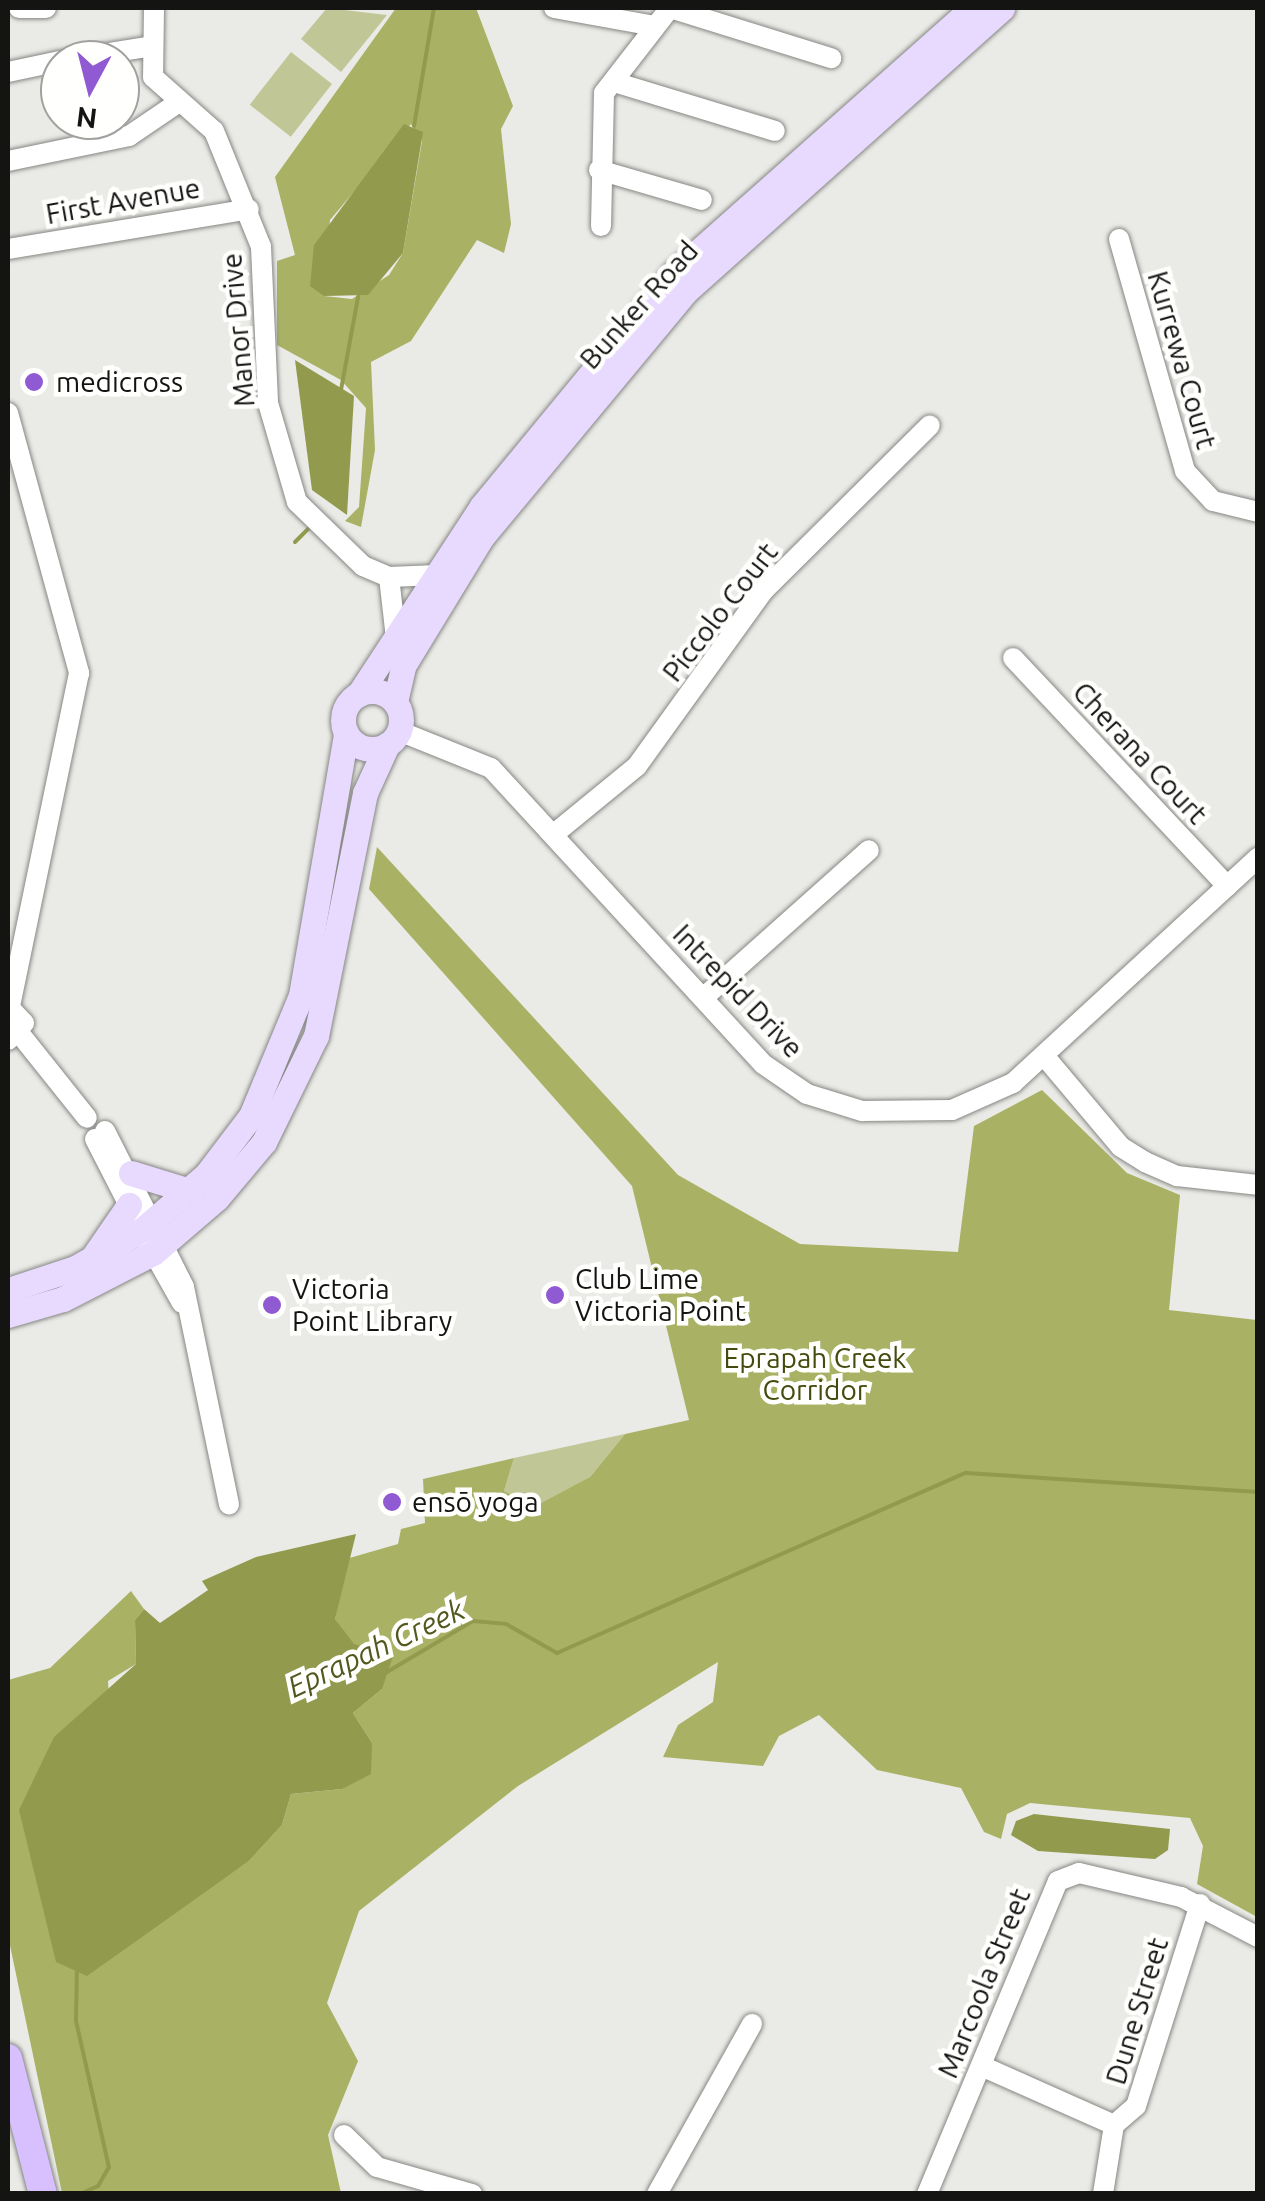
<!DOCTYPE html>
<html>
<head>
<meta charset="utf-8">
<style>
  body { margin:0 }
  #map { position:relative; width:1265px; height:2201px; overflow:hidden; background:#eaeae6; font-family:Ubuntu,sans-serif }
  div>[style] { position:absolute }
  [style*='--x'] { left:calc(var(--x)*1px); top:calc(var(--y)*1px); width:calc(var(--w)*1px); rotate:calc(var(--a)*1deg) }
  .green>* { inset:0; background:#c0c695; transform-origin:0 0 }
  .forest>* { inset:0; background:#a9b264 }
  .water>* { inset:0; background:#929a4d }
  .stream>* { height:4px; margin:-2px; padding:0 2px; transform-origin:2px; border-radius:2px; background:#929a4d }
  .roads { filter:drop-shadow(0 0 2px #868784) drop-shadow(0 0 2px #868784) }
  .minor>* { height:20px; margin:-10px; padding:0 10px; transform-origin:10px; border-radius:10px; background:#fff }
  .major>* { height:25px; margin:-12.5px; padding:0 12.5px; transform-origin:12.5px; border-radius:12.5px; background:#e8d9ff }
  .major>.ring { margin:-12.5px; padding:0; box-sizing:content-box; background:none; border:25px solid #e8d9ff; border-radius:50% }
  .highway>* { height:28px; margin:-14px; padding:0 14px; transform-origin:14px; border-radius:14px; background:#d8c0ff }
  .dots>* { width:28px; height:28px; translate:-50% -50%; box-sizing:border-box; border:5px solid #fffffe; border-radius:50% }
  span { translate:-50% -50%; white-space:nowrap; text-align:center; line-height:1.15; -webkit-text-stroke:9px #fffffe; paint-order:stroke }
  .street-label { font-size:28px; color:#141413 }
  .poi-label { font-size:28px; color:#141413 }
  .left { translate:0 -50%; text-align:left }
  .park-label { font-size:28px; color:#454a0e }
  .water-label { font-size:30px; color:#53581f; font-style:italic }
  .frame { position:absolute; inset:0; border:10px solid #141413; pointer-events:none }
  .north { position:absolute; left:40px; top:40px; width:100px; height:100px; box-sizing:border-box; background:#fffffe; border:2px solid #a1a1a0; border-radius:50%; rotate:187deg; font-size:28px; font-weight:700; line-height:40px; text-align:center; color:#141413 }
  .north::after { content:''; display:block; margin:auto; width:35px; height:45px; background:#905ad2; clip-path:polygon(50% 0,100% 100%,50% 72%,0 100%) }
</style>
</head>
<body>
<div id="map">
  <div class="green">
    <i style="clip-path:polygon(327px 8px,387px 15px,341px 72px,301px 39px)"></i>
    <i style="left:291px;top:52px;width:52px;height:67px;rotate:38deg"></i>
    <i style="clip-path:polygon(625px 1434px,590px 1477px,552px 1500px,536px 1506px,504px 1491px,514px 1458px)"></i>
  </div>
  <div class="forest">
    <i style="clip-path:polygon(evenodd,396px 8px,476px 8px,513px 106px,501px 129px,511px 224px,504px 253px,477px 240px,411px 341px,371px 362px,375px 450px,361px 527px,345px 521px,359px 507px,366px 408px,341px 380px,277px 345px,277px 261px,295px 255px,275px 177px,396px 8px,411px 124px,422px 141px,403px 253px,389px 275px,352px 299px,324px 296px,330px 220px,411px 124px)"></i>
    <i style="clip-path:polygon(377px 847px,678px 1175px,800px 1244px,958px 1252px,974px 1126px,1042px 1090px,1127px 1173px,1180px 1195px,1169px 1310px,1257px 1320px,1257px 1917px,1197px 1884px,1203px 1846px,1190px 1818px,1030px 1803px,1007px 1814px,1001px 1839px,984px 1832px,961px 1788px,877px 1770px,819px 1715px,779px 1736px,763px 1766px,663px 1757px,678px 1725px,713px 1702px,718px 1662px,518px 1786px,359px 1911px,327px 2003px,358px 2061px,328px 2135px,341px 2193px,62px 2193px,8px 1936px,8px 1680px,50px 1668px,131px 1591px,144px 1609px,135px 1620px,136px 1664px,108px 1681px,126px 1946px,249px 1861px,282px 1825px,291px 1794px,342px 1789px,372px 1743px,353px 1713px,382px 1689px,335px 1619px,346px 1559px,398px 1544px,401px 1529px,425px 1523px,423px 1479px,514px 1458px,504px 1491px,536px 1506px,590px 1477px,625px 1434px,689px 1420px,632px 1186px,369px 889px)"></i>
  </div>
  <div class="water">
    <i style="clip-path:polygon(404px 124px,423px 132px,403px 253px,368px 295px,324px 296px,310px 286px,314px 245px)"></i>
    <i style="clip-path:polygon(295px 360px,354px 396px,347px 515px,312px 490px)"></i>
    <i style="clip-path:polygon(356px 1534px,335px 1619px,354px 1644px,393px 1656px,382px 1689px,353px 1713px,372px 1743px,371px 1774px,342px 1789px,291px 1794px,282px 1825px,249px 1861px,87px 1976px,56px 1962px,19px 1810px,54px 1737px,136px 1664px,135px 1620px,144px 1609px,160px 1623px,208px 1590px,202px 1581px,256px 1557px)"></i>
    <i style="clip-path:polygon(1034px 1814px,1170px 1829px,1168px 1850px,1155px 1859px,1038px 1851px,1011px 1835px,1016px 1821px)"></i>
  </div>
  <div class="stream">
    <i style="--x:414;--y:126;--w:120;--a:-80.4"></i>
    <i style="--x:341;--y:390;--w:95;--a:-79.6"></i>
    <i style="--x:295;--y:542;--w:25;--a:-45"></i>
    <i style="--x:382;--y:1675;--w:106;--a:-30.7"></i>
    <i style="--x:473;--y:1621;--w:33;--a:5"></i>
    <i style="--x:506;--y:1624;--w:59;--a:29.6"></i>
    <i style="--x:557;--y:1653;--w:447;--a:-23.8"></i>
    <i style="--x:966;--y:1473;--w:293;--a:3.7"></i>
    <i style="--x:77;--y:1967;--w:54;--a:91.1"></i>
    <i style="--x:76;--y:2021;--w:150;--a:77.3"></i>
    <i style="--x:109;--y:2167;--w:22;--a:120"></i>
    <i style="--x:98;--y:2186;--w:20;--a:156"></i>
  </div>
  <div class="roads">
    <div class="minor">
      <i style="--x:19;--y:8;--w:27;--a:0"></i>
      <i style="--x:154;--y:8;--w:69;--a:90.8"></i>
      <i style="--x:153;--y:77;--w:81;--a:41.5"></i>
      <i style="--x:214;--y:131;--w:125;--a:67.9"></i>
      <i style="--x:261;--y:247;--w:156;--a:87.4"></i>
      <i style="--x:268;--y:403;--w:103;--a:73.7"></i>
      <i style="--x:297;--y:502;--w:92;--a:44.1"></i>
      <i style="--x:363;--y:566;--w:28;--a:23"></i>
      <i style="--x:389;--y:577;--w:48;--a:-2.4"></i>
      <i style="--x:554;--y:8;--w:103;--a:10.1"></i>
      <i style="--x:670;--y:8;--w:169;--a:17.3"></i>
      <i style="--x:65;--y:60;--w:82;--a:-9.1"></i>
      <i style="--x:8;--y:72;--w:53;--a:-11.9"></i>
      <i style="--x:614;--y:82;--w:168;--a:16.9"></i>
      <i style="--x:8;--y:161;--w:124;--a:-11.7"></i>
      <i style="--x:129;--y:136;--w:57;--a:-34.2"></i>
      <i style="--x:599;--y:170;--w:107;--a:16.2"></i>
      <i style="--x:601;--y:226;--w:133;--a:-88.7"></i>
      <i style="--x:604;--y:93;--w:108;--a:-52.2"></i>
      <i style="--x:1119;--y:239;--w:241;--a:74.1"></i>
      <i style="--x:1185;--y:471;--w:41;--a:47"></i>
      <i style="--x:1213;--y:501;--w:46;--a:13.7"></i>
      <i style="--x:8;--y:249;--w:244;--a:-9.4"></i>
      <i style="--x:8;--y:413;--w:270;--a:74.7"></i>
      <i style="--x:79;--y:673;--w:340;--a:101.7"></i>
      <i style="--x:389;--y:577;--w:61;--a:83.5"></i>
      <i style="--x:1013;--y:658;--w:313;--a:46.8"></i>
      <i style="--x:399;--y:731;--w:99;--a:21.9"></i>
      <i style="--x:491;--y:768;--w:402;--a:47.4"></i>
      <i style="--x:763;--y:1064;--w:53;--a:34.3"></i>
      <i style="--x:807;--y:1094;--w:58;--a:17.2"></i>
      <i style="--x:862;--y:1111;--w:90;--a:-0.6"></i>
      <i style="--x:952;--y:1110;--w:67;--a:-23.9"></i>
      <i style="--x:1013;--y:1083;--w:333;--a:-42.6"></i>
      <i style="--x:554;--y:834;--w:107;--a:-39.3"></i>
      <i style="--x:637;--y:766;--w:216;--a:-54.2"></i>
      <i style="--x:763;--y:591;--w:235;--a:-44.8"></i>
      <i style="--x:703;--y:998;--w:222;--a:-41.7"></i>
      <i style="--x:8;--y:1006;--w:23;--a:47"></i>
      <i style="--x:24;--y:1023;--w:23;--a:133"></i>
      <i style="--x:20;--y:1034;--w:107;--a:51.4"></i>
      <i style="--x:1046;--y:1058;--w:116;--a:49.9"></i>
      <i style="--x:1121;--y:1147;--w:28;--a:32"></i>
      <i style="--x:1145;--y:1162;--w:35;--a:24"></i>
      <i style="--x:1177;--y:1176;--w:81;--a:6.3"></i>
      <i style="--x:105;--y:1131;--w:175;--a:63.1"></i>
      <i style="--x:184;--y:1287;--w:222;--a:78.3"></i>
      <i style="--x:95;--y:1139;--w:85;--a:62.8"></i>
      <i style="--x:147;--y:1241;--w:71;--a:60.6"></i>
      <i style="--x:986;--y:2068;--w:140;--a:24"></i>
      <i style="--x:1114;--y:2125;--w:70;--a:99.1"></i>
      <i style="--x:1114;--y:2125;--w:29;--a:-41"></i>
      <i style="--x:1136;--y:2106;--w:212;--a:-72.4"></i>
      <i style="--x:344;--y:2135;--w:46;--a:44.1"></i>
      <i style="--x:377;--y:2167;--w:99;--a:15.9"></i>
      <i style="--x:657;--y:2194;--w:195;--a:-60.8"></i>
      <i style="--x:927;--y:2194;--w:339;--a:-67.3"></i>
      <i style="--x:1058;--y:1881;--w:22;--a:-21"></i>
      <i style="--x:1079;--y:1873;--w:105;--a:13.2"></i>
      <i style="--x:1181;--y:1897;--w:87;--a:27.5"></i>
    </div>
    <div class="major">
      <i class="ring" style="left:343px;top:691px;width:33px;height:33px"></i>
      <i style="--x:359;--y:694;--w:225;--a:-56.8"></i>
      <i style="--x:482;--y:506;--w:301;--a:-50.5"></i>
      <i style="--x:673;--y:274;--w:401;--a:-41.6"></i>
      <i style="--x:395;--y:702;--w:37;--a:-77"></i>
      <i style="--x:403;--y:666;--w:150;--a:-58.6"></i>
      <i style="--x:481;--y:538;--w:322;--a:-50.3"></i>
      <i style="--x:687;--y:290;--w:423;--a:-41.8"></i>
      <i style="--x:131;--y:1173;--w:62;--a:17"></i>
      <i style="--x:91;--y:1260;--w:67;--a:-55.4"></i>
      <i style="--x:8;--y:1290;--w:71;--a:-18.2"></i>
      <i style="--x:75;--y:1268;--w:77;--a:-29.6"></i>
      <i style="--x:142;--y:1230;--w:84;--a:-40.7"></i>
      <i style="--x:206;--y:1175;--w:74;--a:-52.7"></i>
      <i style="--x:251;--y:1116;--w:131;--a:-67.5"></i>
      <i style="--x:301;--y:995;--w:265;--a:-80.2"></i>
      <i style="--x:8;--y:1315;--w:57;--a:-16.2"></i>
      <i style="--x:63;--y:1299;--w:101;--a:-27.1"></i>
      <i style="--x:153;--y:1253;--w:84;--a:-40.7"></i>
      <i style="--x:217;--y:1198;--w:73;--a:-50"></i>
      <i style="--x:264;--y:1142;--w:118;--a:-63.9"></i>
      <i style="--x:316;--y:1036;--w:248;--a:-78.6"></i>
      <i style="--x:365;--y:793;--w:53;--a:-65.4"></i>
    </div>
    <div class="highway">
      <i style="--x:8;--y:2058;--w:140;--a:75.6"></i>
    </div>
  </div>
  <div class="dots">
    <i style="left:34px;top:382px;background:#905ad2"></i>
    <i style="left:555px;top:1295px;background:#905ad2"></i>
    <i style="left:272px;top:1305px;background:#905ad2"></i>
    <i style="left:392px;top:1502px;background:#905ad2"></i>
  </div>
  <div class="street-label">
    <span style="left:123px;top:201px;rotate:-10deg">First Avenue</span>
    <span style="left:639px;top:305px;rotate:-48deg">Bunker Road</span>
    <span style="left:238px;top:330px;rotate:-95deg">Manor Drive</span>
    <span style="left:1182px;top:360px;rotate:74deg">Kurrewa Court</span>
    <span style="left:720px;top:612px;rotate:-52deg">Piccolo Court</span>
    <span style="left:1140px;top:753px;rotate:47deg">Cherana Court</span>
    <span style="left:738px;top:991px;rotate:46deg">Intrepid Drive</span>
    <span style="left:984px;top:1983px;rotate:-68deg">Marcoola Street</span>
    <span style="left:1137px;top:2011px;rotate:-73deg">Dune Street</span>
  </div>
  <div class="poi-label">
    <span class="left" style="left:56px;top:382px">medicross</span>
    <span class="left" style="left:575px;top:1295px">Club Lime<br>Victoria Point</span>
    <span class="left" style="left:292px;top:1305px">Victoria<br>Point Library</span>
    <span class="left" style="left:412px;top:1502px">ensō yoga</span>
  </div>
  <div class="park-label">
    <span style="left:815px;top:1374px">Eprapah Creek<br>Corridor</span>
  </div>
  <div class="water-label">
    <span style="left:376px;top:1648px;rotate:-25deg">Eprapah Creek</span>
  </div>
  <div class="frame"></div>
  <div class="north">N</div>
</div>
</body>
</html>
